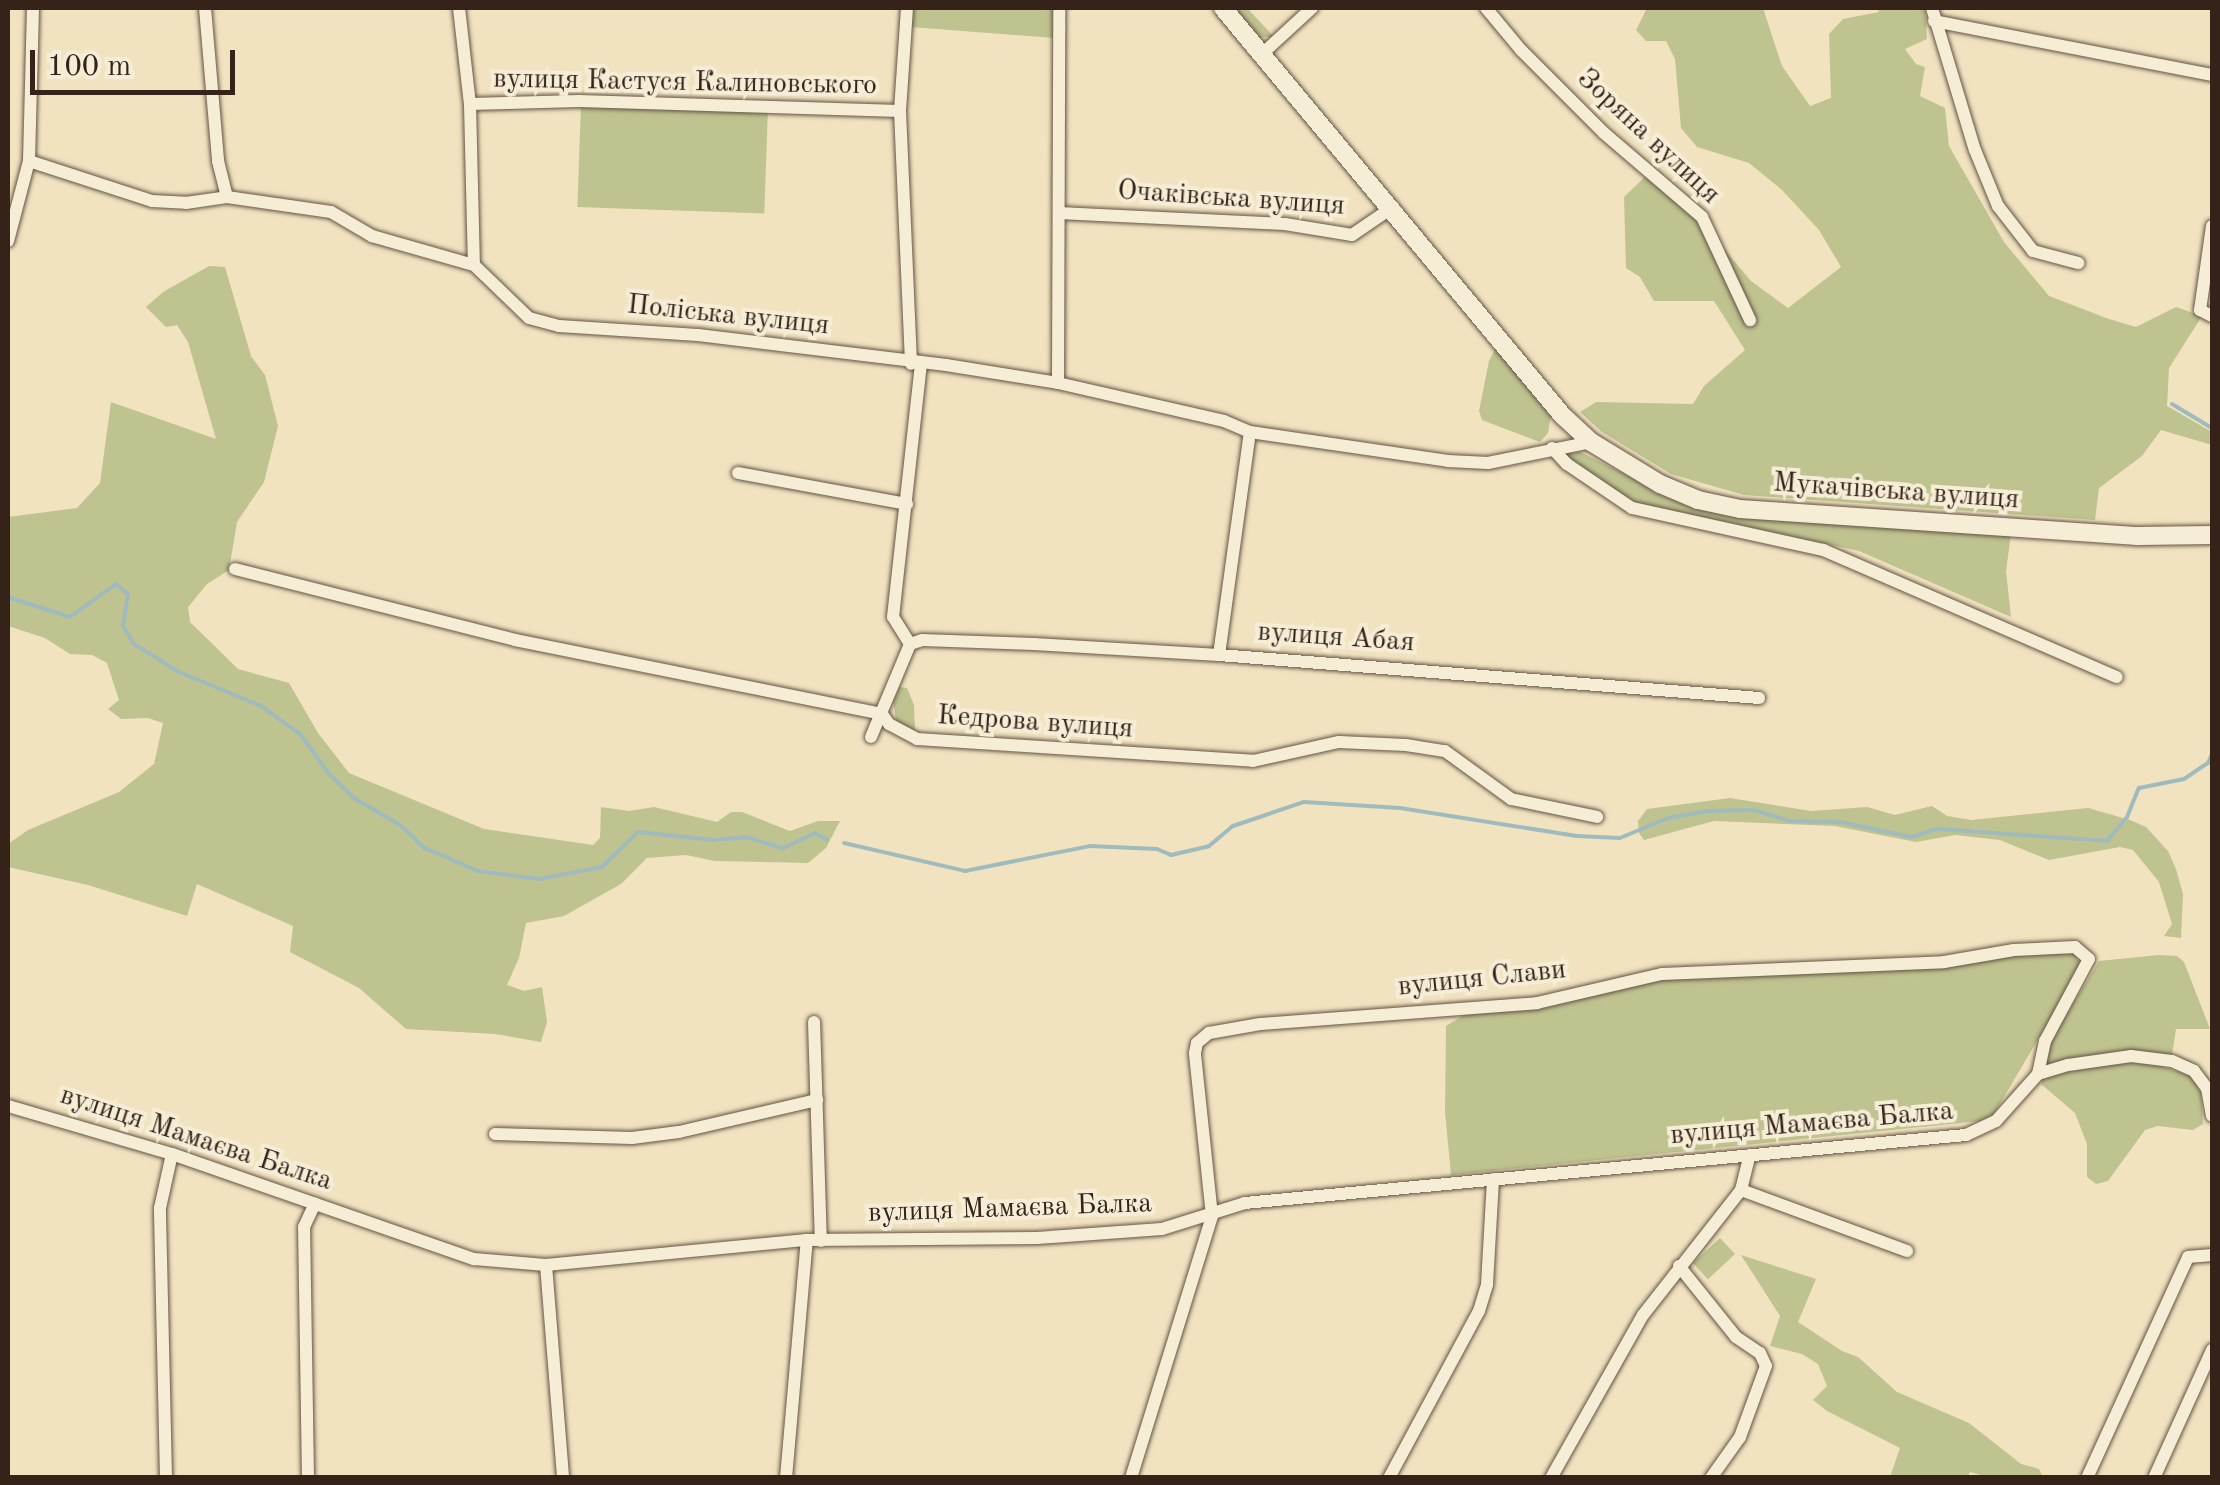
<!DOCTYPE html>
<html>
<head>
<meta charset="utf-8">
<style>
  body { margin:0 }
  #map { position:relative; width:2220px; height:1485px; overflow:hidden; background:#f1e3c0; font-family:"Old Standard TT",serif }
  div>[style] { position:absolute }
  [style*='--x'] { left:calc(var(--x)*1px); top:calc(var(--y)*1px); width:calc(var(--w)*1px); rotate:calc(var(--a)*1deg) }
  .green>* { inset:0; background:#bec38f; transform-origin:0 0 }
  .stream>* { height:4px; margin:-2px; padding:0 2px; transform-origin:2px; border-radius:2px; background:#a0bbbd }
  .roads { filter:drop-shadow(0 0 2px #645344) drop-shadow(0 0 2px #645344) }
  .street>* { height:12px; margin:-6px; padding:0 6px; transform-origin:6px; border-radius:6px; background:#f6edd6 }
  .secondary>* { height:18px; margin:-9px; padding:0 9px; transform-origin:9px; border-radius:9px; background:#f6edd6 }
  span { translate:-50% -50%; white-space:nowrap; text-align:center; line-height:1.15; -webkit-text-stroke:8px #f6edd6; paint-order:stroke }
  .street-label { font-size:28px; color:#35231a }
  .frame { position:absolute; inset:0; border:10px solid #35231a; pointer-events:none }
  .scale { position:absolute; left:30px; top:50px; width:205px; height:45px; box-sizing:border-box; border:5px solid #35231a; border-top:0; padding-left:12px; font-size:30px; line-height:35px; white-space:nowrap; color:#35231a; -webkit-text-stroke:8px #f6edd6; paint-order:stroke }
</style>
</head>
<body>
<div id="map">
  <div class="green">
    <i style="clip-path:polygon(912px 8px,1053px 8px,1054px 38px,911px 27px)"></i>
    <i style="clip-path:polygon(1234px 8px,1247px 8px,1274px 37px,1260px 37px)"></i>
    <i style="clip-path:polygon(1647px 8px,1763px 8px,1782px 66px,1810px 106px,1831px 98px,1829px 34px,1843px 19px,1879px 12px,1878px 8px,1925px 8px,1927px 39px,1905px 49px,1916px 64px,1925px 67px,1920px 96px,1945px 108px,1949px 146px,2004px 242px,2049px 296px,2109px 319px,2136px 327px,2176px 307px,2202px 316px,2169px 368px,2167px 406px,2212px 432px,2212px 445px,2161px 430px,2142px 456px,2099px 488px,2095px 520px,1744px 495px,1671px 474px,1602px 432px,1580px 412px,1596px 402px,1693px 404px,1704px 386px,1745px 350px,1714px 301px,1654px 301px,1640px 277px,1626px 268px,1624px 197px,1649px 173px,1699px 219px,1751px 281px,1788px 308px,1841px 267px,1819px 230px,1782px 190px,1749px 163px,1697px 147px,1681px 128px,1675px 59px,1666px 41px,1646px 41px,1636px 30px)"></i>
    <i style="left:581px;top:104px;width:187px;height:103px;rotate:2deg"></i>
    <i style="clip-path:polygon(209px 266px,225px 267px,251px 356px,265px 375px,278px 426px,264px 482px,237px 522px,229px 570px,207px 584px,188px 607px,190px 622px,238px 669px,289px 683px,318px 733px,349px 773px,484px 829px,593px 845px,600px 838px,601px 807px,629px 811px,654px 807px,717px 822px,731px 812px,742px 812px,790px 831px,818px 821px,840px 821px,826px 848px,808px 863px,715px 861px,686px 855px,647px 858px,621px 884px,564px 916px,526px 923px,519px 958px,507px 985px,524px 991px,542px 987px,547px 1022px,541px 1042px,495px 1034px,406px 1029px,359px 988px,290px 952px,293px 926px,197px 884px,187px 916px,88px 885px,8px 867px,8px 844px,28px 830px,119px 792px,154px 764px,163px 723px,148px 718px,121px 719px,108px 709px,119px 700px,107px 663px,92px 655px,70px 654px,45px 638px,8px 626px,8px 517px,77px 508px,100px 483px,111px 402px,216px 439px,188px 342px,177px 325px,166px 327px,146px 307px,163px 292px)"></i>
    <i style="clip-path:polygon(1497px 345px,1551px 415px,1548px 433px,1540px 442px,1482px 420px,1479px 411px,1489px 361px)"></i>
    <i style="clip-path:polygon(1580px 452px,1658px 490px,1740px 515px,2011px 534px,2006px 571px,2011px 617px,1859px 551px,1633px 502px,1569px 461px,1566px 454px)"></i>
    <i style="clip-path:polygon(900px 687px,907px 688px,914px 705px,915px 733px,899px 727px,896px 720px,893px 701px)"></i>
    <i style="clip-path:polygon(1730px 798px,1811px 811px,1867px 807px,1895px 815px,1932px 806px,1947px 816px,1971px 820px,2088px 808px,2130px 820px,2146px 827px,2168px 851px,2176px 869px,2183px 894px,2181px 938px,2164px 936px,2172px 924px,2159px 882px,2133px 850px,2120px 847px,2049px 860px,2000px 840px,1955px 835px,1916px 842px,1835px 826px,1714px 821px,1644px 840px,1639px 833px,1638px 821px,1647px 809px)"></i>
    <i style="clip-path:polygon(2074px 954px,2081px 966px,1994px 1114px,1980px 1121px,1451px 1175px,1445px 1112px,1446px 1026px,1464px 1015px,1538px 1007px,1663px 979px,1945px 968px,2018px 955px)"></i>
    <i style="clip-path:polygon(2159px 955px,2177px 956px,2184px 962px,2210px 1029px,2176px 1029px,2172px 1055px,2045px 1065px,2049px 1043px,2099px 961px)"></i>
    <i style="clip-path:polygon(2140px 1060px,2192px 1076px,2201px 1093px,2203px 1124px,2193px 1130px,2158px 1126px,2145px 1130px,2108px 1181px,2096px 1184px,2087px 1177px,2087px 1144px,2075px 1113px,2041px 1084px,2043px 1077px,2055px 1074px)"></i>
    <i style="left:1720px;top:1238px;width:22px;height:37px;rotate:47deg"></i>
    <i style="clip-path:polygon(1741px 1255px,1816px 1279px,1798px 1322px,1842px 1351px,1858px 1357px,1897px 1392px,1969px 1423px,2021px 1464px,2039px 1469px,2043px 1477px,1988px 1477px,1970px 1472px,1968px 1477px,1890px 1477px,1900px 1448px,1827px 1411px,1813px 1400px,1827px 1386px,1818px 1364px,1802px 1354px,1770px 1346px,1780px 1316px)"></i>
  </div>
  <div class="stream">
    <i style="--x:2172;--y:404;--w:47;--a:31"></i>
    <i style="--x:8;--y:597;--w:65;--a:17.9"></i>
    <i style="--x:70;--y:617;--w:57;--a:-35.7"></i>
    <i style="--x:116;--y:584;--w:16;--a:40"></i>
    <i style="--x:128;--y:594;--w:32;--a:99"></i>
    <i style="--x:123;--y:626;--w:21;--a:59"></i>
    <i style="--x:134;--y:644;--w:53;--a:31.9"></i>
    <i style="--x:179;--y:672;--w:89;--a:22.5"></i>
    <i style="--x:261;--y:706;--w:49;--a:35.9"></i>
    <i style="--x:301;--y:735;--w:48;--a:54.3"></i>
    <i style="--x:329;--y:774;--w:35;--a:44"></i>
    <i style="--x:354;--y:798;--w:53;--a:30.4"></i>
    <i style="--x:400;--y:825;--w:34;--a:43"></i>
    <i style="--x:425;--y:848;--w:58;--a:23.5"></i>
    <i style="--x:478;--y:871;--w:62;--a:7.5"></i>
    <i style="--x:539;--y:879;--w:64;--a:-10.8"></i>
    <i style="--x:602;--y:867;--w:50;--a:-44.2"></i>
    <i style="--x:638;--y:832;--w:76;--a:6"></i>
    <i style="--x:714;--y:840;--w:32;--a:-5"></i>
    <i style="--x:746;--y:837;--w:39;--a:17"></i>
    <i style="--x:783;--y:848;--w:35;--a:-25"></i>
    <i style="--x:815;--y:833;--w:14;--a:30"></i>
    <i style="--x:844;--y:843;--w:124;--a:13"></i>
    <i style="--x:965;--y:871;--w:127;--a:-11.3"></i>
    <i style="--x:1090;--y:846;--w:67;--a:2.6"></i>
    <i style="--x:1157;--y:849;--w:15;--a:23"></i>
    <i style="--x:1171;--y:855;--w:39;--a:-13"></i>
    <i style="--x:1209;--y:846;--w:31;--a:-40"></i>
    <i style="--x:1233;--y:826;--w:75;--a:-18.7"></i>
    <i style="--x:1304;--y:802;--w:96;--a:3.6"></i>
    <i style="--x:1400;--y:808;--w:179;--a:9"></i>
    <i style="--x:1577;--y:836;--w:43;--a:2.7"></i>
    <i style="--x:1620;--y:838;--w:52;--a:-22.6"></i>
    <i style="--x:1668;--y:818;--w:39;--a:-10"></i>
    <i style="--x:1706;--y:811;--w:48;--a:-1.2"></i>
    <i style="--x:1754;--y:810;--w:37;--a:17"></i>
    <i style="--x:1789;--y:821;--w:52;--a:1.1"></i>
    <i style="--x:1841;--y:822;--w:72;--a:12.1"></i>
    <i style="--x:1911;--y:837;--w:27;--a:-17"></i>
    <i style="--x:1937;--y:829;--w:170;--a:4"></i>
    <i style="--x:2107;--y:841;--w:31;--a:-50"></i>
    <i style="--x:2127;--y:817;--w:31;--a:-68"></i>
    <i style="--x:2139;--y:788;--w:46;--a:-11.3"></i>
    <i style="--x:2184;--y:779;--w:29;--a:-34"></i>
    <i style="--x:2208;--y:763;--w:10;--a:-66"></i>
  </div>
  <div class="roads">
    <div class="street">
      <i style="--x:205;--y:8;--w:154;--a:85.1"></i>
      <i style="--x:218;--y:161;--w:37;--a:76"></i>
      <i style="--x:459;--y:8;--w:97;--a:83.5"></i>
      <i style="--x:470;--y:104;--w:161;--a:88.6"></i>
      <i style="--x:474;--y:265;--w:76;--a:43.9"></i>
      <i style="--x:529;--y:318;--w:31;--a:15"></i>
      <i style="--x:559;--y:326;--w:139;--a:3.7"></i>
      <i style="--x:698;--y:335;--w:250;--a:6.9"></i>
      <i style="--x:946;--y:365;--w:113;--a:9.1"></i>
      <i style="--x:1058;--y:383;--w:170;--a:12.9"></i>
      <i style="--x:1224;--y:421;--w:28;--a:23"></i>
      <i style="--x:1250;--y:432;--w:200;--a:8.3"></i>
      <i style="--x:1448;--y:461;--w:40;--a:2.9"></i>
      <i style="--x:1488;--y:463;--w:105;--a:-11.5"></i>
      <i style="--x:907;--y:8;--w:103;--a:93.9"></i>
      <i style="--x:900;--y:111;--w:253;--a:87.5"></i>
      <i style="--x:1486;--y:8;--w:55;--a:50.2"></i>
      <i style="--x:1521;--y:50;--w:117;--a:45"></i>
      <i style="--x:1604;--y:133;--w:129;--a:40.6"></i>
      <i style="--x:1702;--y:217;--w:114;--a:65"></i>
      <i style="--x:1932;--y:8;--w:148;--a:73.2"></i>
      <i style="--x:1975;--y:150;--w:61;--a:67.7"></i>
      <i style="--x:1998;--y:206;--w:57;--a:52.1"></i>
      <i style="--x:2033;--y:251;--w:47;--a:14.9"></i>
      <i style="--x:1934;--y:21;--w:283;--a:11"></i>
      <i style="--x:1263;--y:53;--w:67;--a:-42.6"></i>
      <i style="--x:470;--y:104;--w:109;--a:-1.6"></i>
      <i style="--x:579;--y:101;--w:321;--a:1.8"></i>
      <i style="--x:29;--y:161;--w:129;--a:18"></i>
      <i style="--x:152;--y:201;--w:34;--a:3"></i>
      <i style="--x:186;--y:203;--w:41;--a:-8.3"></i>
      <i style="--x:227;--y:197;--w:105;--a:8.2"></i>
      <i style="--x:331;--y:212;--w:48;--a:30.3"></i>
      <i style="--x:372;--y:236;--w:106;--a:15.9"></i>
      <i style="--x:1059;--y:213;--w:226;--a:2.8"></i>
      <i style="--x:1285;--y:224;--w:68;--a:9.3"></i>
      <i style="--x:1352;--y:235;--w:50;--a:-34.3"></i>
      <i style="--x:2212;--y:226;--w:85;--a:98.1"></i>
      <i style="--x:2200;--y:310;--w:13;--a:27"></i>
      <i style="--x:8;--y:241;--w:83;--a:-75.3"></i>
      <i style="--x:29;--y:161;--w:153;--a:-88.5"></i>
      <i style="--x:1058;--y:383;--w:375;--a:-89.8"></i>
      <i style="--x:1552;--y:448;--w:22;--a:47"></i>
      <i style="--x:1567;--y:464;--w:78;--a:34.1"></i>
      <i style="--x:1632;--y:508;--w:196;--a:12.4"></i>
      <i style="--x:1823;--y:550;--w:320;--a:23.4"></i>
      <i style="--x:738;--y:473;--w:172;--a:10.4"></i>
      <i style="--x:235;--y:569;--w:289;--a:14.2"></i>
      <i style="--x:515;--y:640;--w:374;--a:11.4"></i>
      <i style="--x:882;--y:714;--w:12;--a:55"></i>
      <i style="--x:889;--y:724;--w:32;--a:28"></i>
      <i style="--x:917;--y:739;--w:337;--a:3.7"></i>
      <i style="--x:1253;--y:761;--w:88;--a:-12.5"></i>
      <i style="--x:1339;--y:742;--w:67;--a:2.6"></i>
      <i style="--x:1406;--y:745;--w:39;--a:9"></i>
      <i style="--x:1445;--y:751;--w:82;--a:36"></i>
      <i style="--x:1511;--y:799;--w:88;--a:11.8"></i>
      <i style="--x:910;--y:644;--w:13;--a:-18"></i>
      <i style="--x:922;--y:640;--w:112;--a:2"></i>
      <i style="--x:1034;--y:644;--w:185;--a:3.4"></i>
      <i style="--x:1219;--y:655;--w:542;--a:4.55"></i>
      <i style="--x:1219;--y:655;--w:225;--a:-82.1"></i>
      <i style="--x:871;--y:737;--w:101;--a:-67.2"></i>
      <i style="--x:910;--y:644;--w:32;--a:-122"></i>
      <i style="--x:893;--y:617;--w:254;--a:-83.7"></i>
      <i style="--x:814;--y:1022;--w:219;--a:88.2"></i>
      <i style="--x:8;--y:1106;--w:171;--a:16.3"></i>
      <i style="--x:172;--y:1154;--w:320;--a:19.2"></i>
      <i style="--x:474;--y:1259;--w:72;--a:4.8"></i>
      <i style="--x:546;--y:1265;--w:262;--a:-5.5"></i>
      <i style="--x:807;--y:1240;--w:230;--a:-0.5"></i>
      <i style="--x:1037;--y:1238;--w:125;--a:-4.1"></i>
      <i style="--x:1162;--y:1229;--w:87;--a:-17.4"></i>
      <i style="--x:1245;--y:1203;--w:724;--a:-5.39"></i>
      <i style="--x:1966;--y:1135;--w:33;--a:-25"></i>
      <i style="--x:1996;--y:1121;--w:63;--a:-48.2"></i>
      <i style="--x:2038;--y:1074;--w:31;--a:-17"></i>
      <i style="--x:2068;--y:1065;--w:64;--a:-8.1"></i>
      <i style="--x:2131;--y:1056;--w:41;--a:7"></i>
      <i style="--x:2172;--y:1061;--w:24;--a:24"></i>
      <i style="--x:2194;--y:1071;--w:21;--a:53"></i>
      <i style="--x:2207;--y:1088;--w:28;--a:80"></i>
      <i style="--x:495;--y:1134;--w:137;--a:1.7"></i>
      <i style="--x:632;--y:1138;--w:47;--a:-7.3"></i>
      <i style="--x:679;--y:1132;--w:142;--a:-13.1"></i>
      <i style="--x:1741;--y:1190;--w:177;--a:20.2"></i>
      <i style="--x:546;--y:1265;--w:214;--a:85.4"></i>
      <i style="--x:1679;--y:1266;--w:91;--a:51.2"></i>
      <i style="--x:1736;--y:1337;--w:29;--a:34"></i>
      <i style="--x:1760;--y:1353;--w:14;--a:65"></i>
      <i style="--x:1766;--y:1366;--w:76;--a:110.1"></i>
      <i style="--x:1740;--y:1437;--w:50;--a:125.3"></i>
      <i style="--x:166;--y:1478;--w:270;--a:-91.3"></i>
      <i style="--x:160;--y:1208;--w:55;--a:-77.5"></i>
      <i style="--x:308;--y:1478;--w:251;--a:-90.9"></i>
      <i style="--x:304;--y:1227;--w:26;--a:-65"></i>
      <i style="--x:786;--y:1478;--w:239;--a:-85"></i>
      <i style="--x:1131;--y:1478;--w:274;--a:-72.8"></i>
      <i style="--x:1212;--y:1216;--w:164;--a:-96"></i>
      <i style="--x:1195;--y:1053;--w:10;--a:-79"></i>
      <i style="--x:1197;--y:1043;--w:16;--a:-40"></i>
      <i style="--x:1209;--y:1033;--w:52;--a:-10"></i>
      <i style="--x:1260;--y:1024;--w:278;--a:-4.3"></i>
      <i style="--x:1537;--y:1003;--w:128;--a:-13.1"></i>
      <i style="--x:1662;--y:974;--w:282;--a:-2.4"></i>
      <i style="--x:1944;--y:962;--w:71;--a:-9.7"></i>
      <i style="--x:2014;--y:950;--w:61;--a:-2.8"></i>
      <i style="--x:2075;--y:947;--w:18;--a:41"></i>
      <i style="--x:2089;--y:959;--w:93;--a:118.2"></i>
      <i style="--x:2045;--y:1041;--w:34;--a:102"></i>
      <i style="--x:1389;--y:1478;--w:190;--a:-61.7"></i>
      <i style="--x:1479;--y:1311;--w:28;--a:-73"></i>
      <i style="--x:1487;--y:1284;--w:105;--a:-86.7"></i>
      <i style="--x:1551;--y:1478;--w:187;--a:-60.6"></i>
      <i style="--x:1643;--y:1315;--w:159;--a:-51.9"></i>
      <i style="--x:1741;--y:1190;--w:36;--a:-76"></i>
      <i style="--x:2087;--y:1478;--w:243;--a:-65.4"></i>
      <i style="--x:2188;--y:1257;--w:24;--a:-5"></i>
      <i style="--x:2154;--y:1478;--w:141;--a:-65.6"></i>
    </div>
    <div class="secondary">
      <i style="--x:1223;--y:8;--w:530;--a:50.21"></i>
      <i style="--x:1562;--y:415;--w:40;--a:43"></i>
      <i style="--x:1591;--y:442;--w:81;--a:31.3"></i>
      <i style="--x:1660;--y:484;--w:41;--a:22.8"></i>
      <i style="--x:1698;--y:500;--w:43;--a:12.1"></i>
      <i style="--x:1740;--y:509;--w:399;--a:3.9"></i>
      <i style="--x:2138;--y:536;--w:74;--a:-0.8"></i>
    </div>
  </div>
  <div class="street-label">
    <span style="left:685px;top:83px;rotate:1deg">вулиця Кастуся Калиновського</span>
    <span style="left:1648px;top:137px;rotate:43deg">Зоряна вулиця</span>
    <span style="left:1231px;top:199px;rotate:4deg">Очаківська вулиця</span>
    <span style="left:728px;top:316px;rotate:6deg">Поліська вулиця</span>
    <span style="left:1896px;top:492px;rotate:4deg">Мукачівська вулиця</span>
    <span style="left:1336px;top:638px;rotate:4deg">вулиця Абая</span>
    <span style="left:1035px;top:723px;rotate:4deg">Кедрова вулиця</span>
    <span style="left:1482px;top:979px;rotate:-6deg">вулиця Слави</span>
    <span style="left:1812px;top:1124px;rotate:-5deg">вулиця Мамаєва Балка</span>
    <span style="left:196px;top:1139px;rotate:18deg">вулиця Мамаєва Балка</span>
    <span style="left:1010px;top:1209px;rotate:-2deg">вулиця Мамаєва Балка</span>
  </div>
  <div class="frame"></div>
  <div class="scale">100 m</div>
</div>
</body>
</html>
